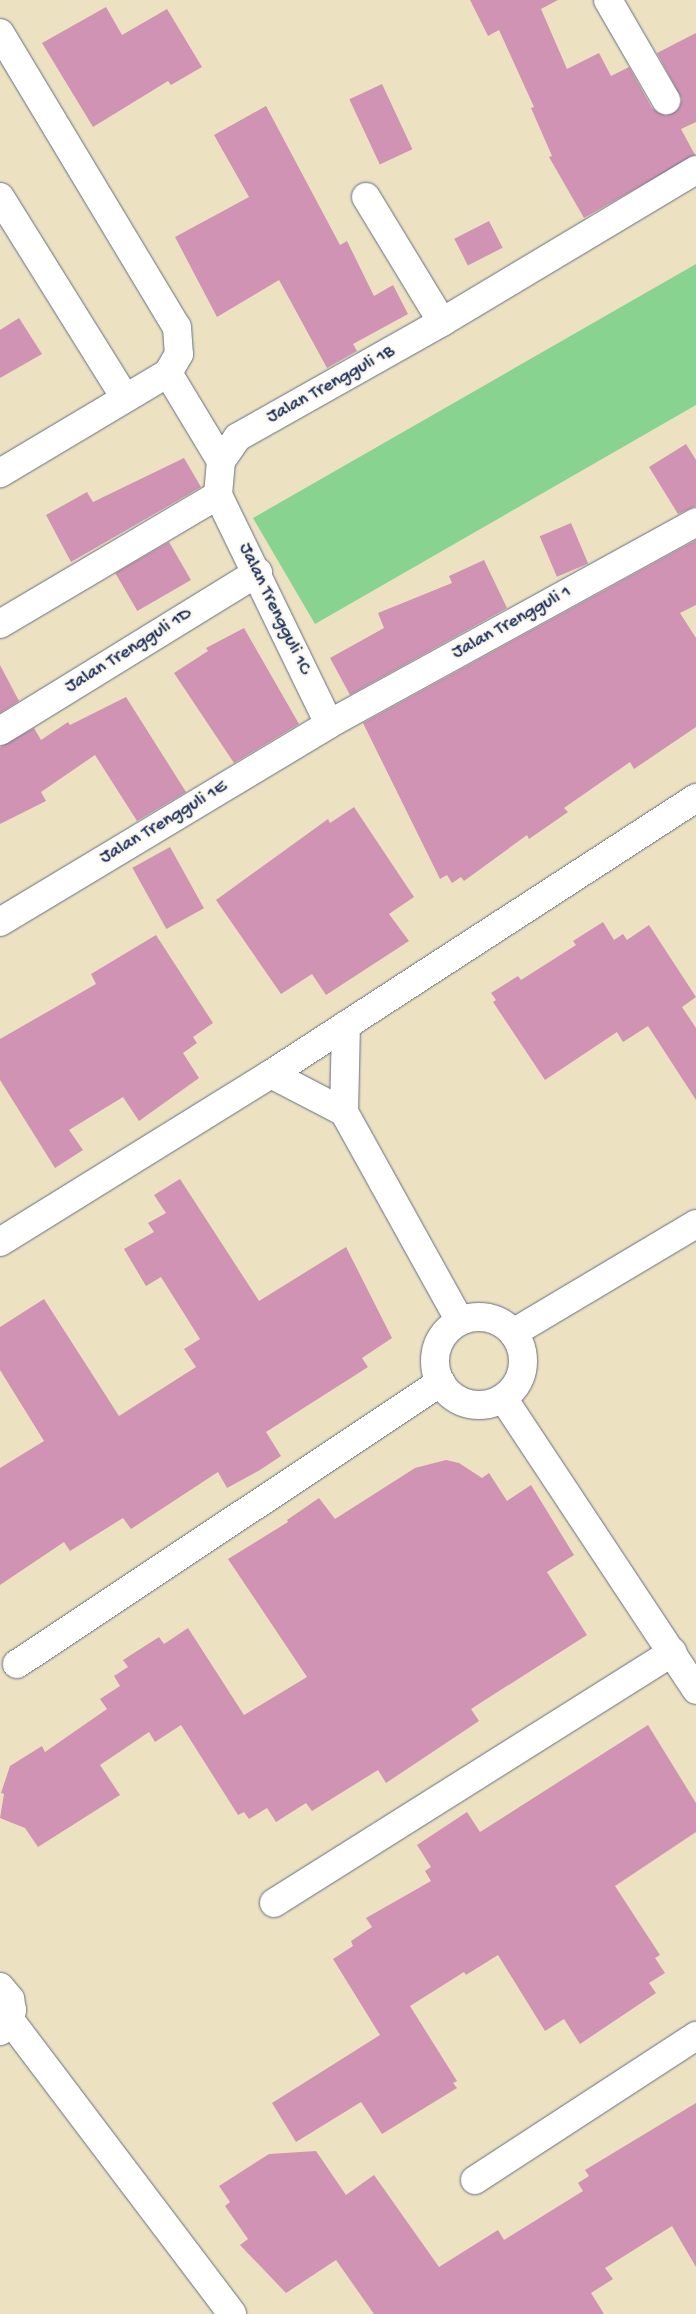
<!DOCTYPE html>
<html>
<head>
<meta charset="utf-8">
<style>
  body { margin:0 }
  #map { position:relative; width:696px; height:2314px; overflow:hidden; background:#ece2c2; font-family:"Gochi Hand",sans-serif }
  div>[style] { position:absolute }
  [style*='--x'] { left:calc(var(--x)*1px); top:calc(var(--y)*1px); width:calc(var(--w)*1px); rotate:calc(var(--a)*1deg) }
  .green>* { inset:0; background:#88d390 }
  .building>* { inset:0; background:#d193b3; transform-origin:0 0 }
  .roads { filter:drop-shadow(0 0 1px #646e81) drop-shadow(0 0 1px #646e81) }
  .minor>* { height:28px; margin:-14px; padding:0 14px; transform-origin:14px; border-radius:14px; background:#fff }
  .minor>.ring { margin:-14px; padding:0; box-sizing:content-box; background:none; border:28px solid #fff; border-radius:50% }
  span { translate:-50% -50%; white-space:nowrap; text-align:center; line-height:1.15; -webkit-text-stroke:4.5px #fbf7ec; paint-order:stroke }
  .street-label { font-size:19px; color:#1b2f5e }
</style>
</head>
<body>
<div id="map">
  <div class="green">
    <i style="clip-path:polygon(696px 264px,696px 405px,315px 624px,253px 518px)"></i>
  </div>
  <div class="building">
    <i style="clip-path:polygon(470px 0,558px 0,541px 9px,567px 69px,599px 53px,611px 76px,629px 67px,652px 108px,666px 116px,679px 108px,682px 99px,657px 53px,696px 33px,696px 122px,681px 129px,695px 155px,584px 218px,549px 157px,552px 156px,531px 108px,534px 107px,499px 30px,488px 36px)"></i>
    <i style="clip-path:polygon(106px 7px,122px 35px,167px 9px,202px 67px,171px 85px,168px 81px,93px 127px,42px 43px)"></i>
    <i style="left:382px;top:84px;width:72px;height:36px;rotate:65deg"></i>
    <i style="clip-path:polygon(266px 106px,340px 245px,347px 241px,374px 296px,393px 285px,408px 314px,353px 344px,357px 351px,327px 368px,279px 280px,217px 317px,175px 237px,249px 197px,214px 135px)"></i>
    <i style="left:489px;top:221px;width:30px;height:39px;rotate:63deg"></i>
    <i style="clip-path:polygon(19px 318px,42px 354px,0 378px,0 330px)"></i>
    <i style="clip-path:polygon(686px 444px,696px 460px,696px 506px,678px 514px,649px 467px)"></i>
    <i style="clip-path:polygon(184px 458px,201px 487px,71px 562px,46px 515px,87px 492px,93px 502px)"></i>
    <i style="left:571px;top:523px;width:44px;height:34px;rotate:67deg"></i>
    <i style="clip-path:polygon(696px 540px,696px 605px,680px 613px,696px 638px,696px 727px,634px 769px,630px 762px,564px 808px,568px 812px,529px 839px,527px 835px,464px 881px,461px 877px,452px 883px,447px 875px,440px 879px,363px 723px)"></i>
    <i style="left:169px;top:542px;width:44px;height:62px;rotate:60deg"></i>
    <i style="clip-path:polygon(484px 560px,507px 608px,350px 695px,330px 658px,384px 628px,378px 613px,452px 583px,449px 576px)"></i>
    <i style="clip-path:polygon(244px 628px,299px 724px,234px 763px,174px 673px,208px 651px,206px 648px)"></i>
    <i style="clip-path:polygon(0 665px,19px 701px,0 713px)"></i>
    <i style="clip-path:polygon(126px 697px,186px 792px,137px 821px,95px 755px,41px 792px,46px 801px,0 824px,0 747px,34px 728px,41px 740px,68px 722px,70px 725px)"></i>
    <i style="clip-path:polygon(354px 807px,414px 897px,389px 914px,409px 941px,326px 995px,312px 974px,281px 994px,216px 900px,328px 819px,330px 823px)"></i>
    <i style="left:170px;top:847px;width:70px;height:43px;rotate:61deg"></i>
    <i style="clip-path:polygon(603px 922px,614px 940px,623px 934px,627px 940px,649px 925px,696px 997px,682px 1007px,696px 1028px,696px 1100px,648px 1026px,623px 1042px,617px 1032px,545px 1080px,493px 1002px,496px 1000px,491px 993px,518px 976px,521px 980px,576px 945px,573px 941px)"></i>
    <i style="clip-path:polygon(156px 935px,213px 1023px,193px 1037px,197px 1043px,183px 1053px,199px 1078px,139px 1121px,123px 1097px,69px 1130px,83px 1150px,55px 1168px,0 1080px,0 1039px,96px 984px,91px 974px)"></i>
    <i style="clip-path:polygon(180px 1179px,259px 1301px,346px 1247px,392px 1338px,362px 1358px,368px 1367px,266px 1432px,281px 1456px,260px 1470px,227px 1488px,218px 1472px,131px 1529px,123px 1518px,70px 1551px,64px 1542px,0 1585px,0 1468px,44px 1441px,0 1370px,0 1327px,44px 1299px,119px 1416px,196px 1367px,184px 1349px,200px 1339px,161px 1277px,146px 1286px,124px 1249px,154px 1232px,148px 1223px,166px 1213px,154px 1195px)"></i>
    <i style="clip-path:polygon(446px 1460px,459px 1463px,482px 1478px,489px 1473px,507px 1501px,531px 1485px,574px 1555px,547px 1572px,587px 1635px,471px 1709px,479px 1721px,386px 1783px,378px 1770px,312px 1811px,306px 1803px,276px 1822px,267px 1808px,249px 1819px,244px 1812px,238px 1815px,181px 1725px,155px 1742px,149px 1732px,100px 1765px,120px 1795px,38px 1847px,25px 1828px,0 1818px,4px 1794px,1px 1793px,10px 1766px,42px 1746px,45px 1752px,107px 1709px,100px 1699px,120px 1686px,114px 1676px,128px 1667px,123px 1660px,159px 1637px,164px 1644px,188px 1628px,244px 1715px,307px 1677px,228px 1559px,288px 1522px,287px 1520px,319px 1498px,335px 1519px,415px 1468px)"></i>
    <i style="clip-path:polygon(648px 1725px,696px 1803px,696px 1832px,615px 1886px,660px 1955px,655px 1958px,665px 1973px,649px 1983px,656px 1993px,580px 2044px,564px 2019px,545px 2031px,498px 1955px,466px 1975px,464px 1972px,410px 2006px,457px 2081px,453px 2083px,457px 2088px,382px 2134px,361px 2102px,296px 2142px,272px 2103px,380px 2035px,333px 1959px,353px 1946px,351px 1941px,372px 1927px,366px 1918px,431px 1881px,425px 1871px,431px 1867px,417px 1845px,467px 1812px,480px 1832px)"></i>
    <i style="clip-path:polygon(696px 2103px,696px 2267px,672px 2226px,605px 2268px,613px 2279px,591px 2293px,604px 2314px,374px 2314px,336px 2260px,286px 2293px,240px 2245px,248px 2239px,225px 2206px,230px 2202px,219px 2186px,269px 2154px,316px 2151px,346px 2195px,374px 2175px,439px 2267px,498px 2230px,504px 2240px,583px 2191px,578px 2183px,589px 2176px,585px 2170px)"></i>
  </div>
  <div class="roads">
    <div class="minor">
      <i style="--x:608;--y:0;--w:116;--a:59.9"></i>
      <i style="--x:0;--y:33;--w:343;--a:59"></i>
      <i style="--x:177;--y:327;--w:27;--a:86"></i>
      <i style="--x:179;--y:354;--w:22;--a:120"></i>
      <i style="--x:168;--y:373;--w:196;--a:149.2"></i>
      <i style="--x:0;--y:197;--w:237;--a:58.1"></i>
      <i style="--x:366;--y:197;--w:146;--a:58.7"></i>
      <i style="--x:168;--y:373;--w:103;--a:58.9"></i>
      <i style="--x:218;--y:495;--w:254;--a:64.1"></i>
      <i style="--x:0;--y:624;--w:253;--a:-30.6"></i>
      <i style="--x:218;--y:495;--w:34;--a:-85"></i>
      <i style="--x:221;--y:461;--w:29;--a:-55"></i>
      <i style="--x:238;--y:437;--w:234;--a:-29.4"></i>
      <i style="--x:442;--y:322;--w:296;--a:-30.9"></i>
      <i style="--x:0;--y:731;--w:303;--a:-31.6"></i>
      <i style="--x:0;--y:922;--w:384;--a:-31"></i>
      <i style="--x:329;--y:724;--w:419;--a:-28.8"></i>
      <i style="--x:346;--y:1025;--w:87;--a:91.3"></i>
      <i style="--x:344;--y:1112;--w:239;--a:61"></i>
      <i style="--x:271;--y:1074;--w:82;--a:27.5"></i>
      <i style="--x:0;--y:1242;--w:319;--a:-31.8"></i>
      <i style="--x:271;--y:1074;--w:507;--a:-33"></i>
      <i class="ring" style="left:435px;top:1317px;width:60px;height:60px"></i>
      <i style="--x:513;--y:1333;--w:213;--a:-30.8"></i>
      <i style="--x:503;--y:1398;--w:350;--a:56.5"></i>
      <i style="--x:17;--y:1664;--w:509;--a:-33.63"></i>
      <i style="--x:274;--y:1903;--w:471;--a:-32.2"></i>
      <i style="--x:0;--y:1987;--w:16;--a:50"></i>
      <i style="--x:10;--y:1999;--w:11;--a:80"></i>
      <i style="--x:12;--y:2010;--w:10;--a:101"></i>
      <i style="--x:10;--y:2020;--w:15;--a:132"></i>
      <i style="--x:10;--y:2020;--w:368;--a:52.9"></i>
      <i style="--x:475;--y:2180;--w:264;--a:-33.1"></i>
    </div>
  </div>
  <div class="street-label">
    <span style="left:331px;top:385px;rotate:-29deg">Jalan Trengguli 1B</span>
    <span style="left:274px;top:609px;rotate:64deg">Jalan Trengguli 1C</span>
    <span style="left:512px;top:623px;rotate:-29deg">Jalan Trengguli 1</span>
    <span style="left:129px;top:651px;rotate:-32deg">Jalan Trengguli 1D</span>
    <span style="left:164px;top:823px;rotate:-31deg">Jalan Trengguli 1E</span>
  </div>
</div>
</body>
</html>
